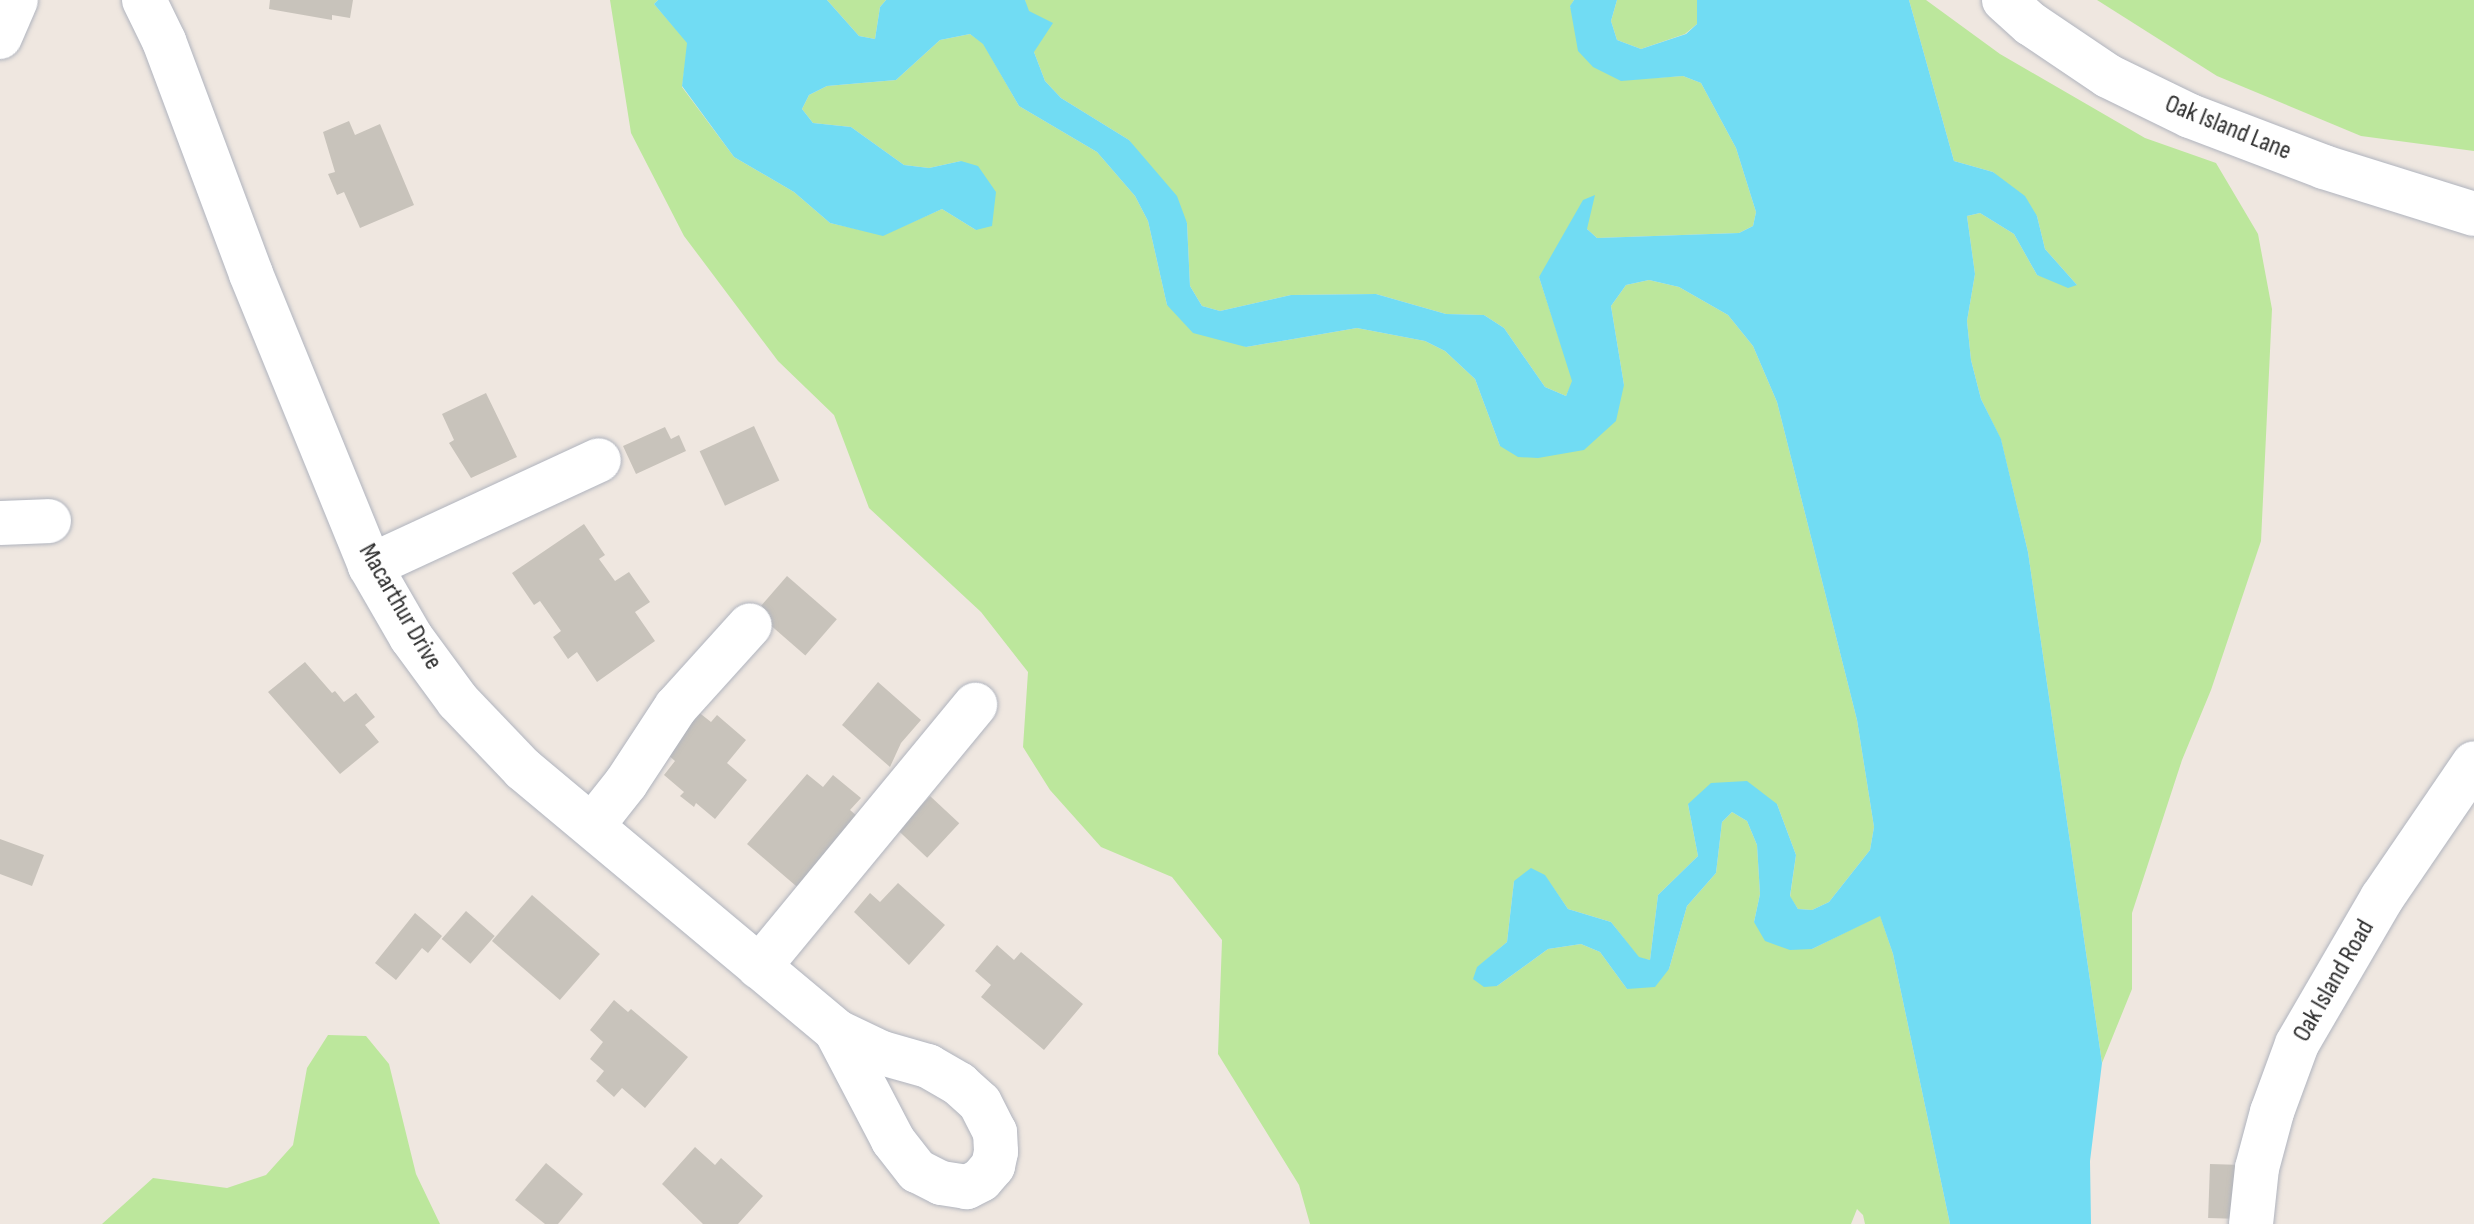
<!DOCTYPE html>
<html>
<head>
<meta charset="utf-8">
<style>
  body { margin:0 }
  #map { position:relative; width:2474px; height:1224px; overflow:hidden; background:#efe7e0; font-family:"Sofia Sans Condensed",sans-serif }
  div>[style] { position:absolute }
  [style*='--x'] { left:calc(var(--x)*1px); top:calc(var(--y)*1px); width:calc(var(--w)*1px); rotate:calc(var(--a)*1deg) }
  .green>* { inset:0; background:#bce79c }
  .water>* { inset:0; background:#71dcf3 }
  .building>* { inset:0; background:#c8c3bb; transform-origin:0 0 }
  .roads { filter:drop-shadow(0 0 2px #b0b4be) drop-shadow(0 0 2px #b0b4be) }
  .minor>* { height:44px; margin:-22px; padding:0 22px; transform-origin:22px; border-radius:22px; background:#fff }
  span { translate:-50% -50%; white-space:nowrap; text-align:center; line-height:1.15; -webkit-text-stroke:6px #fff; paint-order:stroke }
  .street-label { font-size:26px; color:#2e2e2e }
</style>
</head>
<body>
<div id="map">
  <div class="green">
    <i style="clip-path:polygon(610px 0,658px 0,654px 4px,688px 43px,682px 87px,734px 157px,794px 192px,830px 223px,883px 235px,942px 209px,976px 230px,961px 161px,929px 168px,904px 165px,851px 127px,813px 123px,802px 109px,809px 95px,827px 86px,896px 80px,940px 40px,970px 34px,983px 43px,1019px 106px,1097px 152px,1135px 196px,1148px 221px,1167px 305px,1246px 347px,1357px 328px,1425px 341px,1445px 351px,1475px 379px,1500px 446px,1624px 385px,1611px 306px,1626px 285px,1649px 280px,1679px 287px,1728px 315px,1753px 346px,1777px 402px,1857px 720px,1874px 827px,1870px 850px,1829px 902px,1812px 910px,1798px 909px,1790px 897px,1796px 855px,1777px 804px,1688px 804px,1698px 856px,1658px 895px,1650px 960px,1639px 958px,1611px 922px,1568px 909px,1545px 876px,1514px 881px,1507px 942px,1478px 967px,1497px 986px,1548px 949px,1581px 944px,1600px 952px,1627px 989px,1669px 969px,1687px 906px,1716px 873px,1722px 822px,1732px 812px,1747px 821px,1757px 845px,1760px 894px,1754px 922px,1812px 949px,1880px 915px,1893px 954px,1950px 1224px,1865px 1224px,1863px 1215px,1857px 1209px,1851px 1224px,1310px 1224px,1299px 1185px,1218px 1054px,1222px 940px,1172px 877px,1101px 847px,1050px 790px,1023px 747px,1028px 672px,981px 612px,869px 508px,834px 415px,778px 361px,684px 236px,631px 133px)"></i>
    <i style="clip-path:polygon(827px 0,886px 0,880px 7px,875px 39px,859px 36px)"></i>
    <i style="clip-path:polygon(1025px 0,1574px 0,1570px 7px,1621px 80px,1683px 76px,1701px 83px,1736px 148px,1756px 212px,1753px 226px,1739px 233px,1597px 238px,1587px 229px,1539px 277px,1573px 381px,1566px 396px,1545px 387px,1504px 328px,1484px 315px,1446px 314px,1376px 294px,1291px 295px,1220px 311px,1202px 306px,1190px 286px,1187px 223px,1129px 140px,1061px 98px,1045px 81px,1034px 52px)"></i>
    <i style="clip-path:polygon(1617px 0,1698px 0,1697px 24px,1685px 34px,1641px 49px,1617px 40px,1611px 21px)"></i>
    <i style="clip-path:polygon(1909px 0,1926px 0,2000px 54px,2145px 138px,2216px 163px,2258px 234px,2272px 309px,2261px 541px,2211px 690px,2182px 760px,2132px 913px,2132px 989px,2102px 1063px,2028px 552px,2001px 440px,1981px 399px,1971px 360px,1967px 321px,1975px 274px,1967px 216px,1980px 213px,2014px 234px,2037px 275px,2077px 285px,2045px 249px,2037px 216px,1993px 172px,1954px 161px)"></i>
    <i style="clip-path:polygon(2097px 0,2474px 0,2474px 151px,2361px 136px,2217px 76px)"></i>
    <i style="clip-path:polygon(328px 1035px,366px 1036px,389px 1064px,416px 1174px,440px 1224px,102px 1224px,153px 1178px,227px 1188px,266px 1175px,293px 1145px,307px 1068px)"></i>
  </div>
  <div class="water">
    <i style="clip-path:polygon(658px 0,827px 0,859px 36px,875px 39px,880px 7px,886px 0,1025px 0,1029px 11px,1053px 23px,1034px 52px,1045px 81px,1061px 98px,1129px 140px,1177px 196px,1187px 223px,1190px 286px,1202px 306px,1220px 311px,1291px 295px,1376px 294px,1446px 314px,1484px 315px,1504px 328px,1545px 387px,1566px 396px,1572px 381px,1539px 277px,1583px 200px,1595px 195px,1587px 229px,1597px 238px,1739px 233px,1753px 226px,1756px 212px,1736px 148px,1701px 83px,1683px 76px,1621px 81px,1593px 67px,1578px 51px,1570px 6px,1574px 0,1617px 0,1611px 21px,1617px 40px,1641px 49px,1686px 34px,1697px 24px,1697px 0,1909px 0,1954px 161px,1993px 172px,2025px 196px,2037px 216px,2045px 249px,2077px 285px,2068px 288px,2037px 275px,2014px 234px,1980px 213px,1967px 216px,1975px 274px,1967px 321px,1971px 360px,1981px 399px,2001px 439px,2028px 552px,2102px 1063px,2090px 1161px,2091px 1224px,1950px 1224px,1893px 954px,1880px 916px,1812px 949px,1790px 950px,1765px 941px,1754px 922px,1760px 894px,1757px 845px,1747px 821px,1732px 812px,1722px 822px,1716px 873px,1687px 906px,1669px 969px,1655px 987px,1627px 989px,1600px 952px,1581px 944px,1548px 949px,1497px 986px,1484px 987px,1473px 979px,1477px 967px,1507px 942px,1514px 881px,1531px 868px,1545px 875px,1568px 909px,1611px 922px,1639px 957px,1650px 960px,1658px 895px,1698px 856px,1688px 804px,1711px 783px,1747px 781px,1777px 804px,1796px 855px,1790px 896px,1798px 909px,1812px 910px,1829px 902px,1870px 850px,1874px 827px,1857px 720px,1777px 402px,1753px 346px,1728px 315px,1679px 287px,1649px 280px,1626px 285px,1611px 306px,1624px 385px,1616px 421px,1584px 450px,1538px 458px,1518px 457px,1500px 446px,1475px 379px,1445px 351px,1425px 341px,1357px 328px,1246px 347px,1193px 333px,1167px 305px,1148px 221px,1135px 196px,1097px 152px,1019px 106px,983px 44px,970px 34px,940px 40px,896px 80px,827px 86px,809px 95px,802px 109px,813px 123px,851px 127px,904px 165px,929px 168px,961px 161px,978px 166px,996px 192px,992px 226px,976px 230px,942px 209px,883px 236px,830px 223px,794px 192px,734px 157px,682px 86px,687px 43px,654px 4px)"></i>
  </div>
  <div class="building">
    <i style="clip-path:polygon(270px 0,353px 0,350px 18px,332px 15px,332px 20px,269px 9px)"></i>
    <i style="clip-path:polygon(349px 121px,355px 135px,380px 124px,414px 205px,360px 228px,344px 192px,337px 195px,328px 174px,335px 172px,323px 132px)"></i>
    <i style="clip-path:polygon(486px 393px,517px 457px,471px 478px,449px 443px,454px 440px,442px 414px)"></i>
    <i style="left:754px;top:426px;width:60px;height:60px;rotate:65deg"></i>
    <i style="clip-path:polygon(665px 427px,671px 439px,679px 435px,686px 451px,636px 474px,623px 446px)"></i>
    <i style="clip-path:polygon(584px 524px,605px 555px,599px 559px,615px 581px,629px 572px,650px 602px,635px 612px,655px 641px,597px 682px,577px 652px,568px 659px,553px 637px,561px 631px,540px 601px,534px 605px,512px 573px)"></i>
    <i style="left:787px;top:576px;width:66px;height:48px;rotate:41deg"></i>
    <i style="clip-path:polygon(305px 662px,332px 693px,335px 691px,344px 702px,356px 693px,375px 717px,365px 725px,379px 742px,340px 774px,268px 692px)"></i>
    <i style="clip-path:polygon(878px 682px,921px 720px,901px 743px,890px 767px,842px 725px)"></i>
    <i style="clip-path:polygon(692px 707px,711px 722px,717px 715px,746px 740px,727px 763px,747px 780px,715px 819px,696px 803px,694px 807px,680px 796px,684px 792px,664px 775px,675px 761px,659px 747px)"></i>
    <i style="clip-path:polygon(807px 774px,823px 787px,833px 775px,861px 798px,850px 810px,864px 822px,803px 892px,747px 844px)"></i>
    <i style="left:930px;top:796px;width:40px;height:47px;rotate:43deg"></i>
    <i style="clip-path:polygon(0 839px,44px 855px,32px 886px,0 874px)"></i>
    <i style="clip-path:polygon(898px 883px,945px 925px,909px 965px,854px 912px,870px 893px,880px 902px)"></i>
    <i style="left:532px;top:895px;width:90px;height:61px;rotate:41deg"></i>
    <i style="left:466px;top:911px;width:38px;height:37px;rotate:41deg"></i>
    <i style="clip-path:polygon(415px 913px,442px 936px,428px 953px,422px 948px,396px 980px,375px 963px)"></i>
    <i style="clip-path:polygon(997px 945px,1014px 960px,1021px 952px,1083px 1004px,1044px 1050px,981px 997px,991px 985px,975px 971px)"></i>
    <i style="clip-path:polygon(614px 1000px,628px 1012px,631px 1009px,688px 1057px,645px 1108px,622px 1088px,614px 1097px,596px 1081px,604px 1071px,590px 1059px,603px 1042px,590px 1030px)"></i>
    <i style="clip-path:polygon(695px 1147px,715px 1165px,721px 1158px,763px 1196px,738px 1224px,703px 1224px,662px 1184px)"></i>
    <i style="clip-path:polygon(546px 1163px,583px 1194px,558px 1224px,545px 1224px,515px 1200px)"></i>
    <i style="left:2210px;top:1164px;width:25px;height:54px;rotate:2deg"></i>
  </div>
  <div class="roads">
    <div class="minor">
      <i style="--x:144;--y:0;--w:46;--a:64"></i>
      <i style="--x:164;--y:41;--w:249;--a:69.5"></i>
      <i style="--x:251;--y:274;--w:315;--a:67.8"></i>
      <i style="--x:370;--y:566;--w:82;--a:60"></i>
      <i style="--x:411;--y:637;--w:79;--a:53.7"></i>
      <i style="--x:458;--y:701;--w:94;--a:46.3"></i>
      <i style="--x:523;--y:769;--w:408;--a:39.9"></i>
      <i style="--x:2004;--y:0;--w:36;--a:42"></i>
      <i style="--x:2031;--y:24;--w:93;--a:34"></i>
      <i style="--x:2108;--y:76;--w:91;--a:26"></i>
      <i style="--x:2190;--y:116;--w:143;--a:20.8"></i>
      <i style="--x:2324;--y:167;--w:157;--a:17.4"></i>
      <i style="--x:0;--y:37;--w:40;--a:-66.6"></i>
      <i style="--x:0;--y:523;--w:49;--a:-2.3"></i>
      <i style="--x:370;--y:566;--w:252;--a:-24.8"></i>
      <i style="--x:592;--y:826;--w:55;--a:-51.7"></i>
      <i style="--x:626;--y:783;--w:91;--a:-56.7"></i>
      <i style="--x:676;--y:707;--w:110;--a:-47.9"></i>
      <i style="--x:759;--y:967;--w:340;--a:-50.5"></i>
      <i style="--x:836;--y:1031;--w:51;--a:25.6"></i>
      <i style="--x:882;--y:1053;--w:48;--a:15.8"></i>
      <i style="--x:928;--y:1066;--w:36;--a:30"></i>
      <i style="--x:959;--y:1084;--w:28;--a:42"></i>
      <i style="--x:980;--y:1103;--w:33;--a:63"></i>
      <i style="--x:995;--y:1132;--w:20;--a:87"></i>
      <i style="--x:996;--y:1152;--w:14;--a:102"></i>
      <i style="--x:993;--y:1166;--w:18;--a:131"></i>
      <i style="--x:981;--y:1180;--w:16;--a:153"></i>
      <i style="--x:967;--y:1187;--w:26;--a:-171"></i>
      <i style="--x:941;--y:1183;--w:27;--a:-153"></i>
      <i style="--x:917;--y:1171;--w:39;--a:-128"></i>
      <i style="--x:893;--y:1140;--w:123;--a:-117.6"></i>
      <i style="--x:2251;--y:1224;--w:56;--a:-83.9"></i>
      <i style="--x:2257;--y:1168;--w:58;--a:-75"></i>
      <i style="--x:2272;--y:1112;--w:72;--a:-69.8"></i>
      <i style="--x:2297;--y:1044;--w:169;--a:-59.8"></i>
      <i style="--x:2382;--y:898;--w:163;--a:-55.7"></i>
    </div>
  </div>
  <div class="street-label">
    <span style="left:2228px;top:128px;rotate:22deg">Oak Island Lane</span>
    <span style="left:400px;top:607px;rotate:60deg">Macarthur Drive</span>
    <span style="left:2334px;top:981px;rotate:-60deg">Oak Island Road</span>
  </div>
</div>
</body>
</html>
